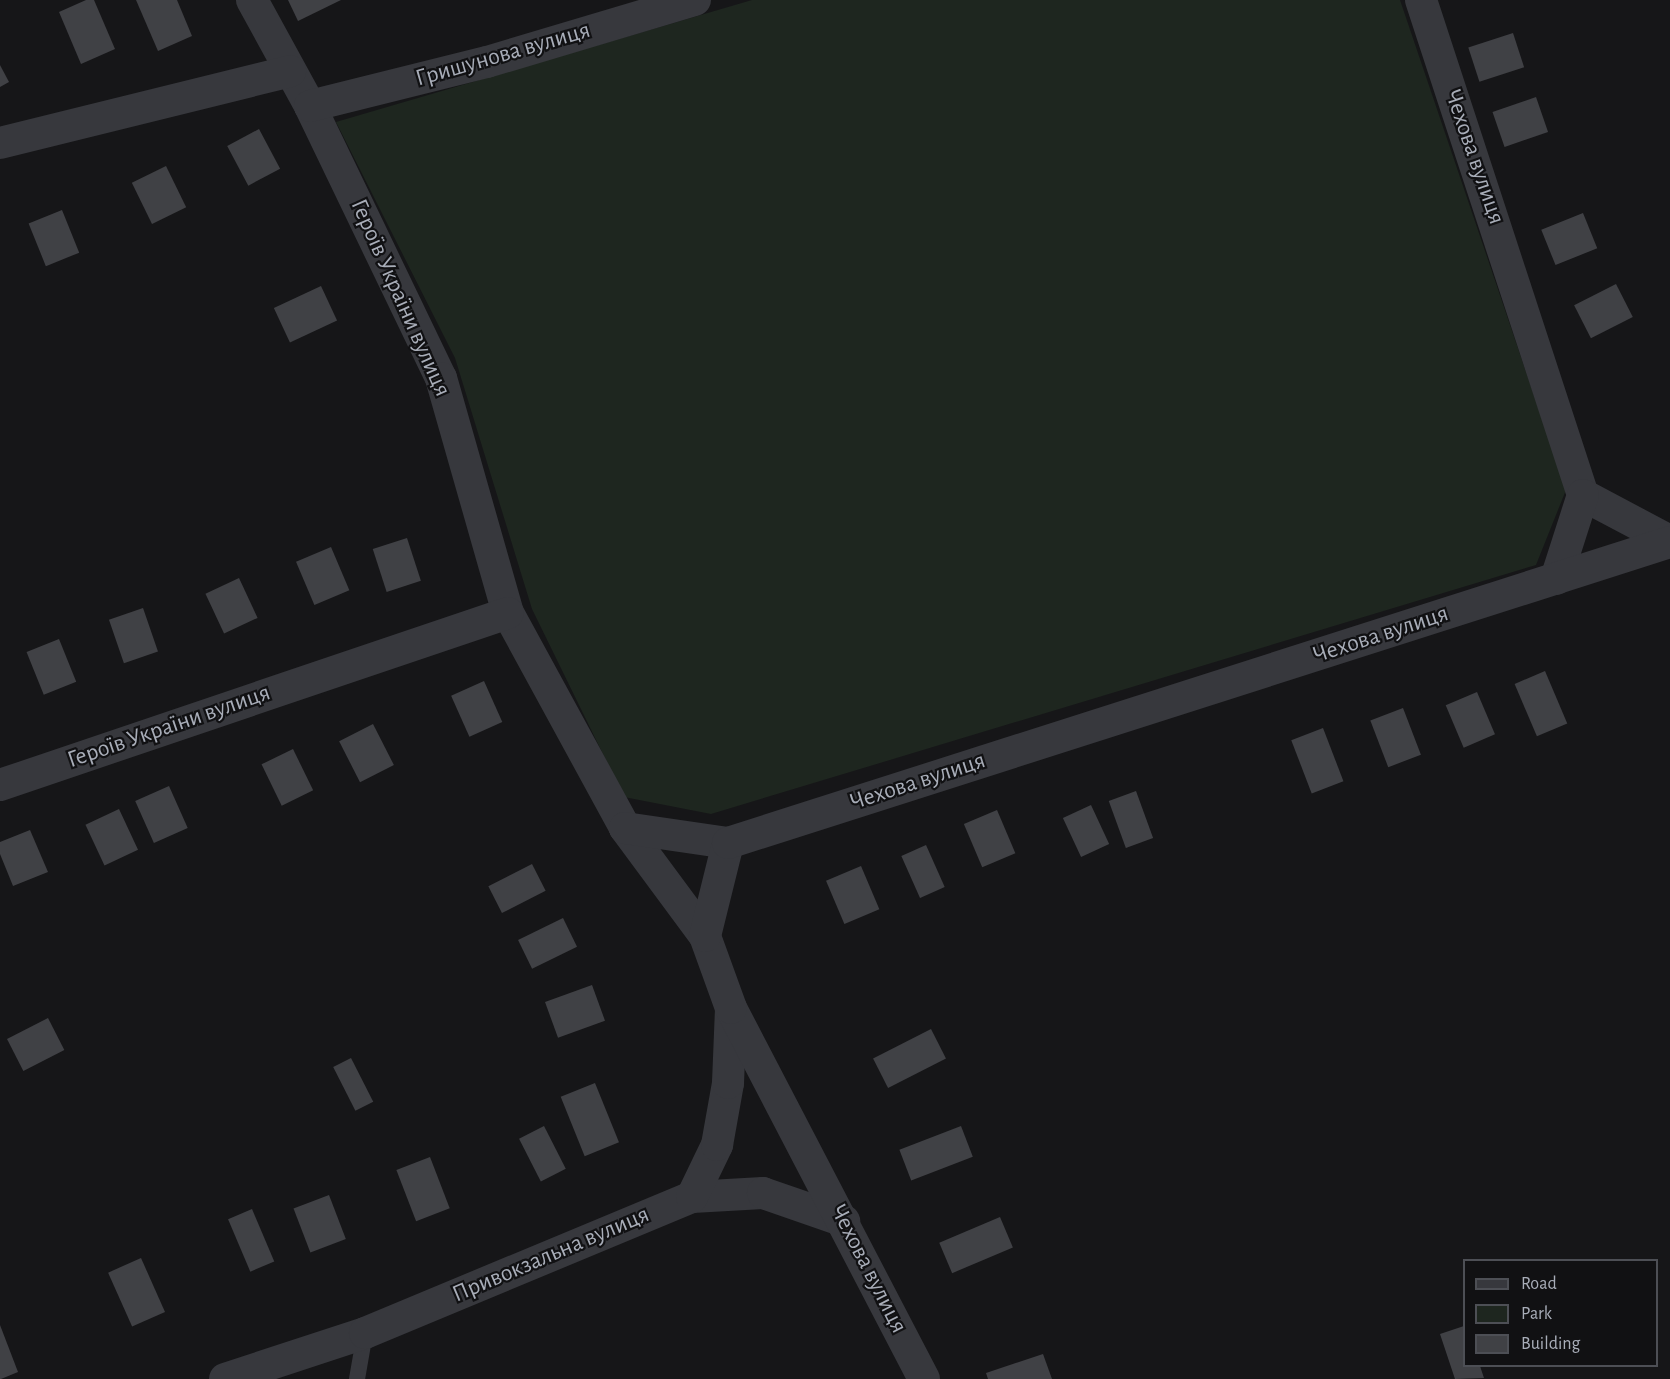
<!DOCTYPE html>
<html>
<head>
<meta charset="utf-8">
<style>
  body { margin:0 }
  #map { position:relative; width:1670px; height:1379px; overflow:hidden; background:#161618; font-family:"Alegreya Sans",sans-serif }
  div>[style] { position:absolute }
  [style*='--x'] { left:calc(var(--x)*1px); top:calc(var(--y)*1px); width:calc(var(--w)*1px); rotate:calc(var(--a)*1deg) }
  .green>* { inset:0; background:#1e261f }
  .building>* { inset:0; background:#404145; transform-origin:0 0 }
  .lane>* { height:16px; margin:-8px; padding:0 8px; transform-origin:8px; border-radius:8px; background:#37383d }
  .street>* { height:32px; margin:-16px; padding:0 16px; transform-origin:16px; border-radius:16px; background:#37383d }
  span { translate:-50% -50%; white-space:nowrap; text-align:center; line-height:1.15; -webkit-text-stroke:4.5px #111113; paint-order:stroke }
  .street-label { font-size:24px; color:#a8adb8 }
  .legend { position:absolute; left:1463px; top:1259px; width:195px; height:108px; box-sizing:border-box; background:#111113; border:2px solid #4d4f55; margin:0; padding:8px 10px; list-style:none; font-size:18px; color:#a8adb8 }
  .legend li { display:flex; align-items:center; gap:12px; height:30px }
  .legend b { width:30px; border:2px solid #4d4f55 }
</style>
</head>
<body>
<div id="map">
  <div class="green">
    <i style="clip-path:polygon(752px 0,1400px 0,1566px 490px,1536px 565px,711px 814px,624px 797px,532px 609px,455px 358px,336px 122px)"></i>
  </div>
  <div class="building">
    <i style="clip-path:polygon(86px 0,94px 0,115px 49px,81px 64px,59px 12px)"></i>
    <i style="clip-path:polygon(136px 0,177px 0,192px 36px,158px 51px)"></i>
    <i style="clip-path:polygon(288px 0,341px 0,298px 21px)"></i>
    <i style="left:1513px;top:33px;width:36px;height:47px;rotate:72deg"></i>
    <i style="clip-path:polygon(0 65px,9px 82px,0 87px)"></i>
    <i style="left:1536px;top:97px;width:37px;height:46px;rotate:71deg"></i>
    <i style="left:259px;top:129px;width:45px;height:36px;rotate:62deg"></i>
    <i style="left:166px;top:166px;width:46px;height:38px;rotate:64deg"></i>
    <i style="left:62px;top:210px;width:46px;height:36px;rotate:68deg"></i>
    <i style="left:1583px;top:213px;width:38px;height:45px;rotate:68deg"></i>
    <i style="left:1616px;top:284px;width:37px;height:47px;rotate:63deg"></i>
    <i style="left:321px;top:286px;width:38px;height:52px;rotate:65deg"></i>
    <i style="left:407px;top:538px;width:45px;height:36px;rotate:72deg"></i>
    <i style="left:331px;top:547px;width:47px;height:38px;rotate:67deg"></i>
    <i style="left:239px;top:578px;width:44px;height:37px;rotate:65deg"></i>
    <i style="left:143px;top:608px;width:46px;height:36px;rotate:71deg"></i>
    <i style="left:59px;top:639px;width:46px;height:35px;rotate:68deg"></i>
    <i style="left:1545px;top:671px;width:57px;height:33px;rotate:67deg"></i>
    <i style="left:484px;top:681px;width:45px;height:36px;rotate:66deg"></i>
    <i style="left:1477px;top:692px;width:46px;height:34px;rotate:67deg"></i>
    <i style="left:1403px;top:708px;width:50px;height:35px;rotate:69deg"></i>
    <i style="left:373px;top:724px;width:46px;height:38px;rotate:63deg"></i>
    <i style="left:1323px;top:728px;width:57px;height:34px;rotate:69deg"></i>
    <i style="left:293px;top:749px;width:46px;height:35px;rotate:64deg"></i>
    <i style="left:169px;top:786px;width:46px;height:37px;rotate:66deg"></i>
    <i style="left:1136px;top:791px;width:50px;height:29px;rotate:70deg"></i>
    <i style="left:1091px;top:805px;width:43px;height:31px;rotate:65deg"></i>
    <i style="left:119px;top:809px;width:45px;height:37px;rotate:65deg"></i>
    <i style="left:997px;top:810px;width:47px;height:36px;rotate:67deg"></i>
    <i style="clip-path:polygon(30px 830px,48px 872px,13px 886px,0 854px,0 842px)"></i>
    <i style="left:926px;top:845px;width:46px;height:27px;rotate:66deg"></i>
    <i style="left:532px;top:864px;width:30px;height:49px;rotate:63deg"></i>
    <i style="left:861px;top:866px;width:47px;height:38px;rotate:67deg"></i>
    <i style="left:563px;top:918px;width:32px;height:50px;rotate:64deg"></i>
    <i style="left:592px;top:985px;width:38px;height:50px;rotate:70deg"></i>
    <i style="left:48px;top:1018px;width:36px;height:46px;rotate:63deg"></i>
    <i style="left:931px;top:1029px;width:33px;height:65px;rotate:63deg"></i>
    <i style="left:351px;top:1058px;width:49px;height:20px;rotate:63deg"></i>
    <i style="left:595px;top:1083px;width:64px;height:37px;rotate:68deg"></i>
    <i style="left:544px;top:1126px;width:48px;height:28px;rotate:63deg"></i>
    <i style="left:961px;top:1126px;width:33px;height:66px;rotate:69deg"></i>
    <i style="left:430px;top:1157px;width:55px;height:36px;rotate:69deg"></i>
    <i style="left:329px;top:1195px;width:47px;height:38px;rotate:69deg"></i>
    <i style="left:252px;top:1209px;width:57px;height:26px;rotate:67deg"></i>
    <i style="left:1000px;top:1217px;width:33px;height:66px;rotate:67deg"></i>
    <i style="left:141px;top:1258px;width:59px;height:36px;rotate:66deg"></i>
    <i style="clip-path:polygon(0 1325px,18px 1372px,1px 1379px,0 1379px)"></i>
    <i style="clip-path:polygon(1464px 1326px,1464px 1366px,1480px 1366px,1484px 1378px,1455px 1379px,1440px 1334px)"></i>
    <i style="clip-path:polygon(1043px 1354px,1052px 1379px,988px 1379px,986px 1373px)"></i>
  </div>
  <div class="lane">
    <i style="--x:357;--y:1379;--w:47;--a:-80.1"></i>
  </div>
  <div class="street">
    <i style="--x:252;--y:0;--w:121;--a:61.3"></i>
    <i style="--x:310;--y:106;--w:302;--a:64.3"></i>
    <i style="--x:441;--y:378;--w:244;--a:74.1"></i>
    <i style="--x:508;--y:613;--w:245;--a:61.4"></i>
    <i style="--x:625;--y:828;--w:134;--a:53.5"></i>
    <i style="--x:1421;--y:0;--w:521;--a:71.88"></i>
    <i style="--x:1583;--y:495;--w:98;--a:27.9"></i>
    <i style="--x:310;--y:106;--w:182;--a:-14"></i>
    <i style="--x:487;--y:62;--w:217;--a:-16.6"></i>
    <i style="--x:0;--y:143;--w:299;--a:-13.9"></i>
    <i style="--x:1556;--y:579;--w:88;--a:-72.2"></i>
    <i style="--x:0;--y:785;--w:536;--a:-18.71"></i>
    <i style="--x:625;--y:828;--w:104;--a:8.3"></i>
    <i style="--x:692;--y:1197;--w:71;--a:-3.2"></i>
    <i style="--x:763;--y:1193;--w:86;--a:19.1"></i>
    <i style="--x:225;--y:1379;--w:147;--a:-18.2"></i>
    <i style="--x:365;--y:1333;--w:354;--a:-22.6"></i>
    <i style="--x:692;--y:1197;--w:58;--a:-64.3"></i>
    <i style="--x:717;--y:1145;--w:63;--a:-79.9"></i>
    <i style="--x:728;--y:1083;--w:74;--a:-87.7"></i>
    <i style="--x:924;--y:1379;--w:418;--a:-117.5"></i>
    <i style="--x:731;--y:1008;--w:77;--a:-109.9"></i>
    <i style="--x:705;--y:936;--w:96;--a:-76.1"></i>
    <i style="--x:728;--y:843;--w:989;--a:-17.72"></i>
  </div>
  <div class="street-label">
    <span style="left:503px;top:55px;rotate:-16deg">Гришунова вулиця</span>
    <span style="left:1474px;top:157px;rotate:71deg">Чехова вулиця</span>
    <span style="left:400px;top:298px;rotate:66deg">Героїв України вулиця</span>
    <span style="left:1381px;top:635px;rotate:-18deg">Чехова вулиця</span>
    <span style="left:169px;top:727px;rotate:-19deg">Героїв України вулиця</span>
    <span style="left:918px;top:782px;rotate:-18deg">Чехова вулиця</span>
    <span style="left:551px;top:1255px;rotate:-23deg">Привокзальна вулиця</span>
    <span style="left:868px;top:1269px;rotate:63deg">Чехова вулиця</span>
  </div>
  <ul class="legend">
  <li><b style="height:8px;background:#37383d"></b>Road</li>
  <li><b style="height:16px;background:#1e261f"></b>Park</li>
  <li><b style="height:16px;background:#404145"></b>Building</li>
  </ul>
</div>
</body>
</html>
